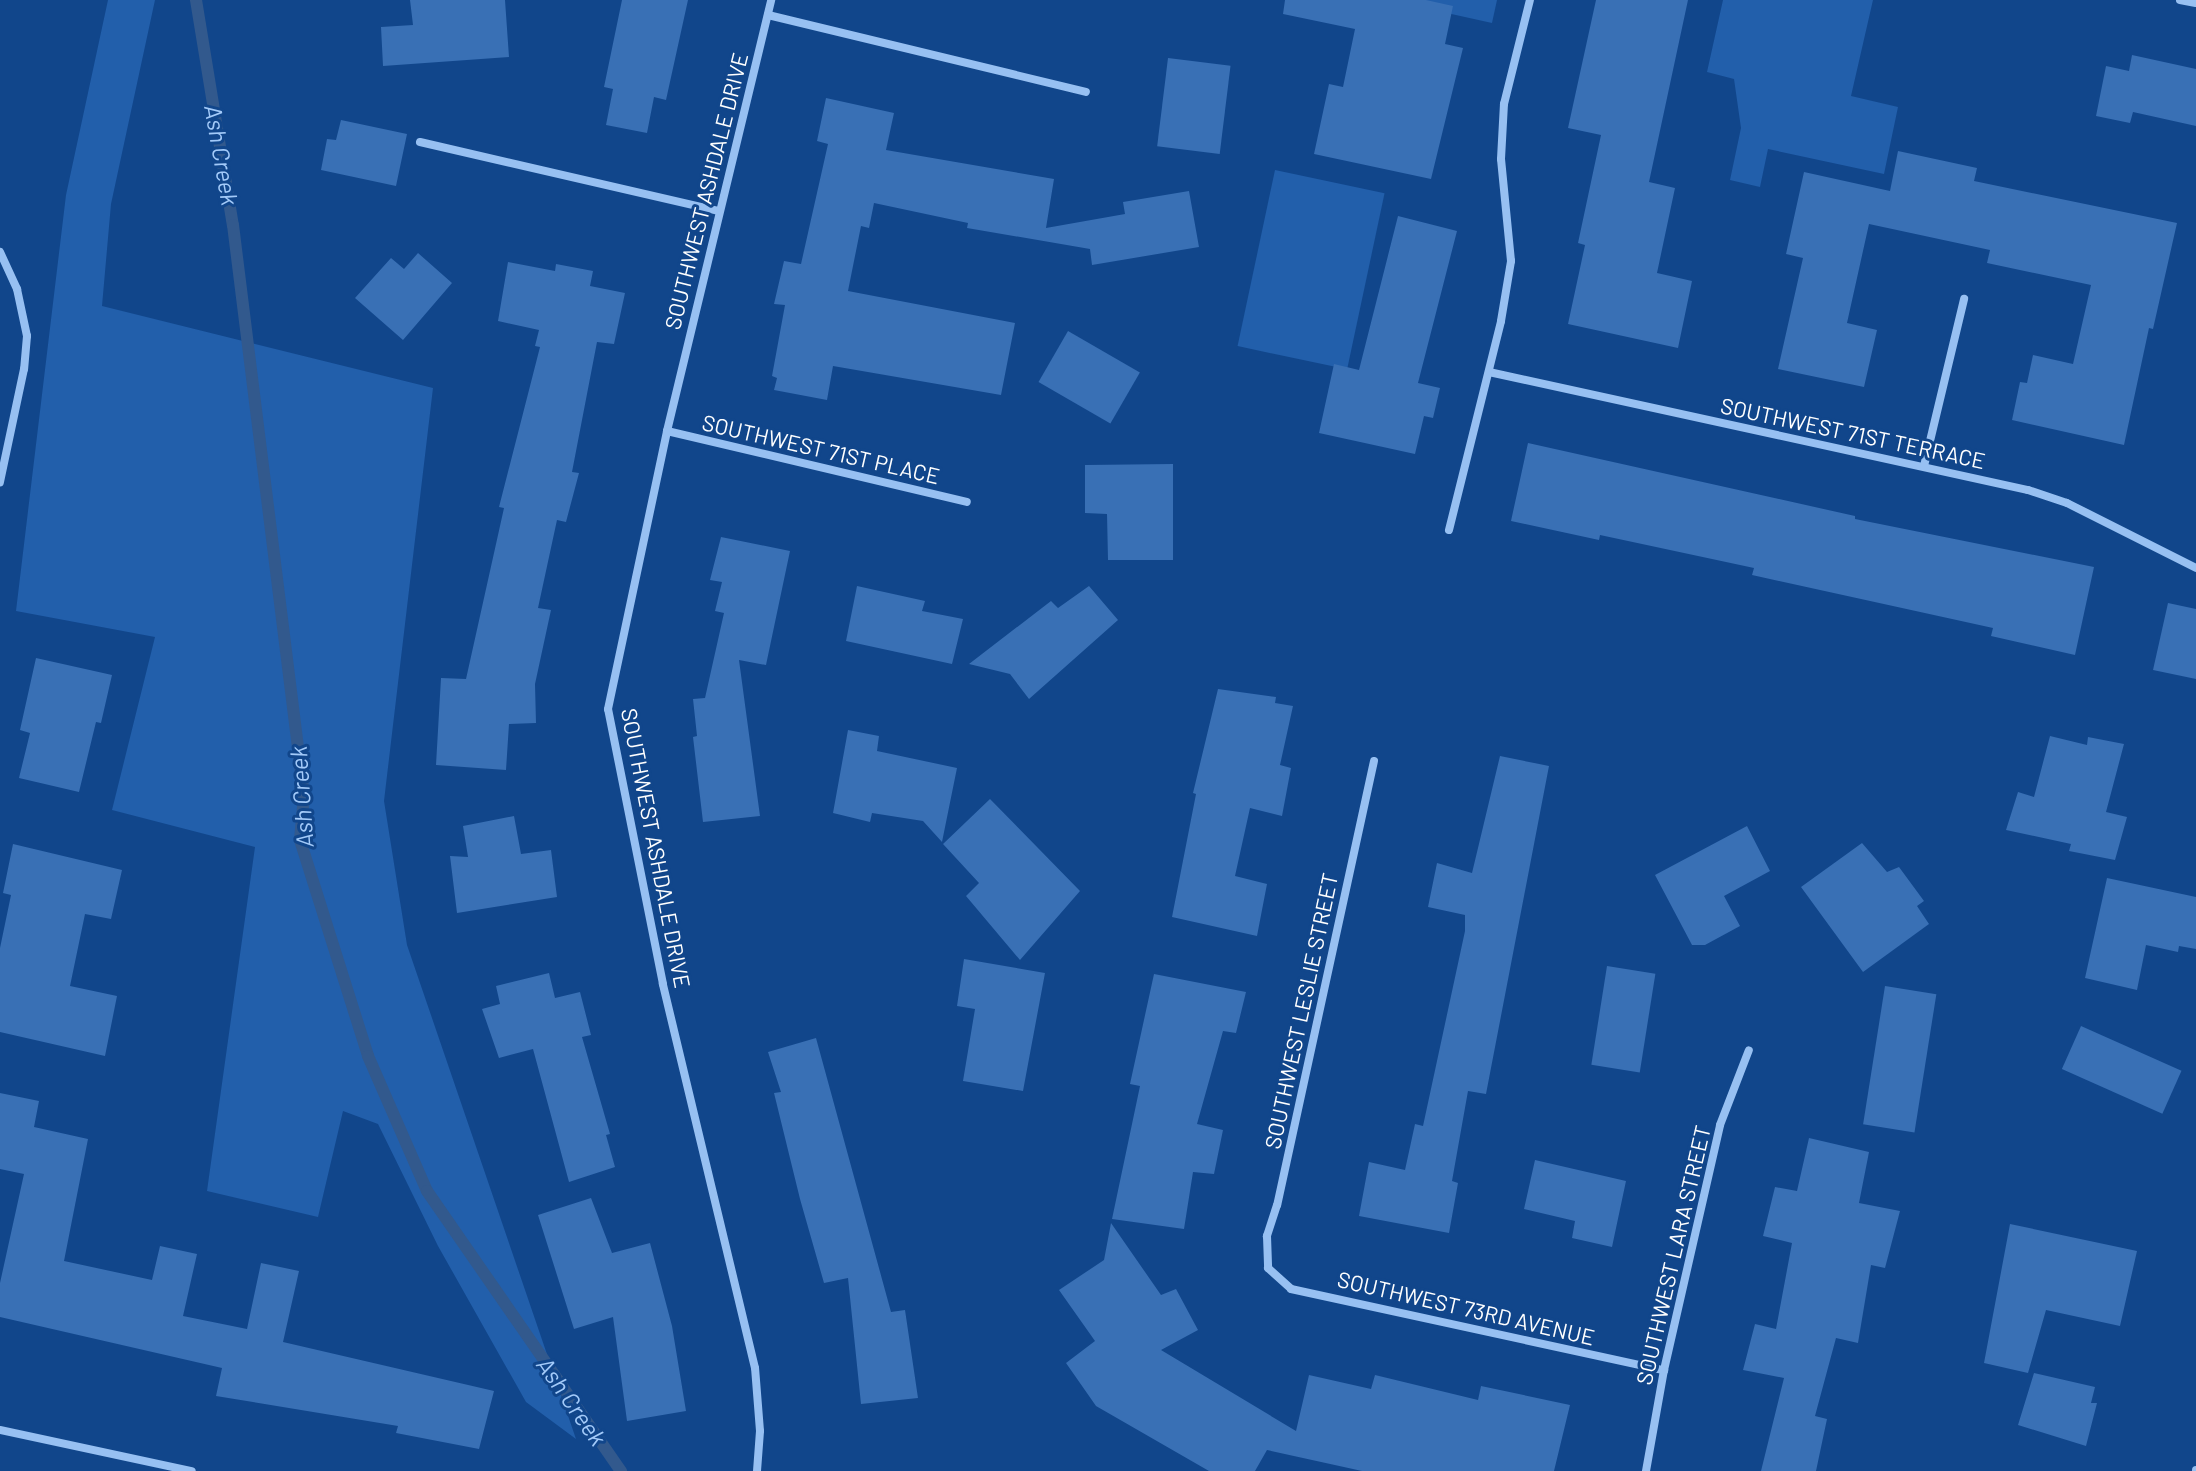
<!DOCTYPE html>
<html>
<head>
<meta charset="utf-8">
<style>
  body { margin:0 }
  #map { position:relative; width:2196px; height:1471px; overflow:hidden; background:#11468b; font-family:Barlow,sans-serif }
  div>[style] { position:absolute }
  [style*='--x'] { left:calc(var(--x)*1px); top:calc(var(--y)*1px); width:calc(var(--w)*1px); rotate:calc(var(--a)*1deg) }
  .green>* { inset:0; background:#225fab; transform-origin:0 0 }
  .stream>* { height:12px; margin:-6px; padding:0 6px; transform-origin:6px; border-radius:6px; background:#32598d }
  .building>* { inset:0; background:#3970b5; transform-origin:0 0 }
  .minor>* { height:8px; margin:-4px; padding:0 4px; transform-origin:4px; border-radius:4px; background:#97c0f2 }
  span { translate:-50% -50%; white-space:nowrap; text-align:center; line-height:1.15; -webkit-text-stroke:6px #11468b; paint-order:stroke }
  .street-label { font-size:22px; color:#fff }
  .water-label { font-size:24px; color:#a3caf9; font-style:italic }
</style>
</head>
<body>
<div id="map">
  <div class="green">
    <i style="clip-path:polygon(108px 0,155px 0,111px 204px,102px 306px,433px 388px,384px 801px,407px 945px,576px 1439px,526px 1402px,438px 1246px,378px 1124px,343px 1111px,318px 1217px,207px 1191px,255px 847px,112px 810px,155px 637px,16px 611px,66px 195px)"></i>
    <i style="clip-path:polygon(1388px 0,1497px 0,1492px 23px)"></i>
    <i style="clip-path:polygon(1723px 0,1873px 0,1851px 96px,1898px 107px,1884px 174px,1768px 149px,1760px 187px,1730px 180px,1741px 128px,1734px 79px,1707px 72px)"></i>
    <i style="left:1275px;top:170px;width:112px;height:180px;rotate:12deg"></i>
  </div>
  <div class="stream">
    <i style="--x:196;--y:0;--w:228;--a:80.7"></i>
    <i style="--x:233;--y:225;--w:575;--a:82.91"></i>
    <i style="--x:304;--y:796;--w:44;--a:95.2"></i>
    <i style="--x:300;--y:840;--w:226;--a:72.5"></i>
    <i style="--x:368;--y:1056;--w:147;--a:66.4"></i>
    <i style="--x:427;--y:1191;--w:341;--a:55.3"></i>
  </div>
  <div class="building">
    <i style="clip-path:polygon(410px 0,505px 0,509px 57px,383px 66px,381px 27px,413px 25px)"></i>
    <i style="clip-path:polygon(622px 0,688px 0,666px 100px,654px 97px,647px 133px,606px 125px,613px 89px,604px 87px)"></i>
    <i style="clip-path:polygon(1285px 0,1426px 0,1453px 6px,1445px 44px,1463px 48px,1431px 179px,1314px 154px,1329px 84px,1343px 87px,1355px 29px,1283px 14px)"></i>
    <i style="clip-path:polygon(1596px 0,1688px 0,1649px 182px,1675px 188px,1657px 273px,1692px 281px,1678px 348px,1568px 324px,1585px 245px,1578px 243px,1601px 135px,1568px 128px)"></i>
    <i style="clip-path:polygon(2132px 55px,2196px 69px,2196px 126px,2133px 112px,2130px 123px,2096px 116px,2106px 66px,2129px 71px)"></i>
    <i style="left:1168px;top:58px;width:63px;height:89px;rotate:7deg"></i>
    <i style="clip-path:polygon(826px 98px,894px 113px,886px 150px,1054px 179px,1046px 228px,1125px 214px,1123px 202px,1189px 191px,1199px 247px,1092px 265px,1090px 249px,967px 228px,968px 223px,874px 203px,869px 228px,861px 226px,848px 291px,1015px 323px,1001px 395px,833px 366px,827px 400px,774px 390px,777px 378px,772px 376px,785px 305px,774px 304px,784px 261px,801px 264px,828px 144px,817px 141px)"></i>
    <i style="clip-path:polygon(341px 120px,407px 134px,396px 186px,321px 170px,327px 139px,336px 140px)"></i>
    <i style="clip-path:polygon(1898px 151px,1977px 168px,1974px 181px,2177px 223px,2153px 329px,2149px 328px,2124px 445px,2012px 420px,2020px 382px,2027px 383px,2033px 355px,2073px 364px,2091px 285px,1987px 263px,1990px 250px,1869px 224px,1847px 323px,1877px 330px,1864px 387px,1778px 369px,1803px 258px,1786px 254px,1804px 172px,1890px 191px)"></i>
    <i style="clip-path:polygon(1398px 216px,1457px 231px,1418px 383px,1440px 388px,1433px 418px,1424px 416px,1415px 454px,1319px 433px,1334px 364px,1359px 370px)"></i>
    <i style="clip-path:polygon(418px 253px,452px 283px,403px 340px,355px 298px,391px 258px,404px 269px)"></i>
    <i style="clip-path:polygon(508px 262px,555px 271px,556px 264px,593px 271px,590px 286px,625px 293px,614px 344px,597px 342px,572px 472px,579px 473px,566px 522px,557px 520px,538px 608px,551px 610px,535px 684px,536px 723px,509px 724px,506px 770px,436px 765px,441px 678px,466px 679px,504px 508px,499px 507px,540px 347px,535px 346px,539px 330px,498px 321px)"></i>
    <i style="left:1068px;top:331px;width:83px;height:59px;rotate:30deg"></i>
    <i style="clip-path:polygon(1528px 443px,1855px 516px,1855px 519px,2094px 567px,2075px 655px,1991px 636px,1993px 628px,1752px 575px,1754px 568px,1600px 535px,1599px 540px,1511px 521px)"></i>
    <i style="clip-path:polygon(1173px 464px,1173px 560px,1108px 560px,1107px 514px,1085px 513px,1085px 465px)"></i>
    <i style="clip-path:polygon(721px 537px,790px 551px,766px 665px,739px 660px,760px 816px,703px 822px,693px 737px,697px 736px,693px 699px,705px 698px,724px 613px,715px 611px,722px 582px,710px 580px)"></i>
    <i style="clip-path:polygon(857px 586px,925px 601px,922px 611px,963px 619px,952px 664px,846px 641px)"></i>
    <i style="clip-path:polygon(1089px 586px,1118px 620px,1029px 699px,1010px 674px,969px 664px,1051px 601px,1058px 608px)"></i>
    <i style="clip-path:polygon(2168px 603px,2196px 609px,2196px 679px,2153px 670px)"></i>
    <i style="clip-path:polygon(36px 658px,112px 675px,101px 723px,96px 722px,79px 792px,19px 778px,30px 733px,20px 730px)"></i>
    <i style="clip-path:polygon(1218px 689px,1276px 697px,1275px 703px,1293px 706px,1280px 765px,1291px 768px,1282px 816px,1250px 808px,1235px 876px,1267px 884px,1257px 936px,1172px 917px,1196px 794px,1193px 793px)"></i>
    <i style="clip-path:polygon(848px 730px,879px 736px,877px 751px,957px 768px,942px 842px,923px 821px,872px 813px,870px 822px,833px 813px)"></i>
    <i style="clip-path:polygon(2050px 736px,2087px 745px,2088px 737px,2124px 744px,2106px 812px,2127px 817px,2115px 860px,2069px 851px,2071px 844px,2006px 830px,2018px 792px,2034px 797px)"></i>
    <i style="clip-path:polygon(1500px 756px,1549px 766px,1486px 1094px,1468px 1091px,1452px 1181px,1458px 1183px,1449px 1233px,1359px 1216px,1369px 1162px,1405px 1170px,1415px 1124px,1423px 1126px,1465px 931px,1465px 915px,1428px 907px,1437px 863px,1472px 873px)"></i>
    <i style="clip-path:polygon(990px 799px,1080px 891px,1020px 960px,966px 896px,979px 883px,943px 844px)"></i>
    <i style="clip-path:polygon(514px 816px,521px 854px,551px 850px,557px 897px,457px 913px,450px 856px,468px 857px,463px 826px)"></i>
    <i style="clip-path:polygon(1747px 826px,1770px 871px,1724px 896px,1740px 926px,1705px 945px,1692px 945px,1655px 875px)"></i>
    <i style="clip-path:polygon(1862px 843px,1887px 872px,1899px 867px,1924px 901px,1917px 906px,1929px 924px,1863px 972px,1801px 887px)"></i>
    <i style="clip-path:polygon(13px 844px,122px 870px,111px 919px,85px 914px,70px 986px,117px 996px,105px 1056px,0 1032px,0 948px,11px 895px,3px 893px)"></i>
    <i style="clip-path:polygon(2107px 878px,2196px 897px,2196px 949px,2179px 946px,2178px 952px,2146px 945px,2137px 990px,2085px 978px)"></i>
    <i style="clip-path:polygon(964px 959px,1045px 973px,1023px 1091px,963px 1081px,975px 1009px,957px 1006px)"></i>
    <i style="left:1607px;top:966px;width:49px;height:100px;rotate:9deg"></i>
    <i style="clip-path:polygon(549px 973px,555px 998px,580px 992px,591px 1035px,582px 1037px,610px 1134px,606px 1135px,615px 1167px,569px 1182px,533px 1049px,499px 1058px,482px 1009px,500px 1004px,496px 986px)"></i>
    <i style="clip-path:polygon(1154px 974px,1246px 992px,1236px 1033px,1223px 1031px,1197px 1124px,1223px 1130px,1214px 1174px,1193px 1172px,1184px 1229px,1112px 1219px,1140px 1086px,1130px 1084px)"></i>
    <i style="left:1885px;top:986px;width:52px;height:140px;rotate:9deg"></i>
    <i style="left:2081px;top:1026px;width:110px;height:47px;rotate:24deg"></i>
    <i style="clip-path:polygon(816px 1038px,891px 1312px,905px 1310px,918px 1398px,861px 1404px,848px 1278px,824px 1283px,800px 1199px,774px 1093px,781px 1092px,768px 1052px)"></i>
    <i style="clip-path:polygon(0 1093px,39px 1101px,34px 1127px,88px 1139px,64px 1261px,152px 1280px,160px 1246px,197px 1254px,183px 1316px,247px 1329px,261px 1263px,299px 1271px,283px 1342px,494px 1391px,479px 1449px,396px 1433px,398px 1426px,216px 1396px,222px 1368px,0 1317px,0 1283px,24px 1174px,0 1169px)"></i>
    <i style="clip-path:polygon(1809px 1138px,1869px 1152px,1859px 1203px,1900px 1211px,1885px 1268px,1871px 1265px,1858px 1343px,1836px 1338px,1815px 1416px,1827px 1419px,1816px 1471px,1761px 1471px,1784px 1378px,1743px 1370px,1755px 1324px,1776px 1329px,1792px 1243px,1763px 1236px,1775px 1187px,1797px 1191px)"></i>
    <i style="clip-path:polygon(1535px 1160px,1626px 1181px,1612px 1247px,1572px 1238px,1575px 1221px,1524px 1209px)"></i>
    <i style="clip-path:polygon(591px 1198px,612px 1253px,650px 1243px,672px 1326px,686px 1411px,627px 1421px,613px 1317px,574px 1329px,538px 1215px)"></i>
    <i style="clip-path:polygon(1111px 1223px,1161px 1295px,1176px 1289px,1198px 1330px,1161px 1350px,1296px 1431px,1309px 1375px,1371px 1389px,1375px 1375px,1478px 1400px,1481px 1386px,1570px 1405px,1554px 1471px,1362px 1471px,1267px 1450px,1255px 1471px,1209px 1471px,1096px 1406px,1066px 1363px,1095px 1341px,1059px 1290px,1104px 1260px)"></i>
    <i style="clip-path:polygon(2010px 1224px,2137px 1251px,2120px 1326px,2046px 1310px,2028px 1373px,1984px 1363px)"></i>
    <i style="clip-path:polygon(2034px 1373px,2095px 1387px,2091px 1403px,2097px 1403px,2086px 1446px,2018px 1425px)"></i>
  </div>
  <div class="minor">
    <i style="--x:2180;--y:0;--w:16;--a:11"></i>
    <i style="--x:768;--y:15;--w:327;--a:13.6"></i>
    <i style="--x:420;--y:142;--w:306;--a:13"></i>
    <i style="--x:0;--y:252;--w:41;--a:65.3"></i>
    <i style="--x:17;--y:289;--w:48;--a:78"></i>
    <i style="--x:27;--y:336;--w:33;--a:95"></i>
    <i style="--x:24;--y:369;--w:116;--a:102"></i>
    <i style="--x:1489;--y:372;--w:552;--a:12.35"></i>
    <i style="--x:2028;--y:490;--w:41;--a:18.4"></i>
    <i style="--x:2067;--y:503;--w:144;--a:26.7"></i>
    <i style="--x:667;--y:431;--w:308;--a:13.3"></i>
    <i style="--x:1924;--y:466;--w:172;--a:-76.5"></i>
    <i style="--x:1449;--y:530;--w:215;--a:-76"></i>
    <i style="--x:1501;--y:321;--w:61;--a:-80.5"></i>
    <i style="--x:1511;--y:261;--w:102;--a:-95.6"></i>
    <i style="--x:1501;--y:159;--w:55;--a:-86.9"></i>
    <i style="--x:1504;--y:104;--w:107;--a:-76"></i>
    <i style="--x:1374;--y:761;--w:454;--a:102.3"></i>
    <i style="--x:1277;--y:1205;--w:33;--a:108"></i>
    <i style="--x:1267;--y:1236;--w:32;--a:88"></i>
    <i style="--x:1268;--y:1268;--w:31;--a:42"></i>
    <i style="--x:1291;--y:1289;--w:382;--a:12.3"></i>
    <i style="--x:0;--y:1430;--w:196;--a:12.1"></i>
    <i style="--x:757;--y:1471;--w:40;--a:-85.7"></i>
    <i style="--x:760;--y:1431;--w:63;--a:-94.5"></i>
    <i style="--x:755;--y:1368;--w:395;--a:-103.5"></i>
    <i style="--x:663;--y:984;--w:280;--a:-101.3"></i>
    <i style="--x:608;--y:709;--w:284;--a:-78"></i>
    <i style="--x:667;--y:431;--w:443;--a:-76.4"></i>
    <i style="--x:1646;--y:1471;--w:103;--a:-79.9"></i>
    <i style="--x:1664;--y:1370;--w:251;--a:-77.1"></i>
    <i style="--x:1720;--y:1125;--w:80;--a:-68.9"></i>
    <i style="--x:2196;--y:1471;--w:1;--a:-90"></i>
  </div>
  <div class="street-label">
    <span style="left:706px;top:191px;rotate:-76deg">SOUTHWEST ASHDALE DRIVE</span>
    <span style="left:1853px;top:433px;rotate:12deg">SOUTHWEST 71ST TERRACE</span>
    <span style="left:821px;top:449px;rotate:13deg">SOUTHWEST 71ST PLACE</span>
    <span style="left:656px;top:848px;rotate:79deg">SOUTHWEST ASHDALE DRIVE</span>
    <span style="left:1301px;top:1011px;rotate:-78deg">SOUTHWEST LESLIE STREET</span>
    <span style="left:1673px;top:1255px;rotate:-77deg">SOUTHWEST LARA STREET</span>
    <span style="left:1466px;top:1308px;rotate:13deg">SOUTHWEST 73RD AVENUE</span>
  </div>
  <div class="water-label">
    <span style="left:222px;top:155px;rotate:80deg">Ash Creek</span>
    <span style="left:301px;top:797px;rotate:-94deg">Ash Creek</span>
    <span style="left:572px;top:1401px;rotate:55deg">Ash Creek</span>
  </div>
</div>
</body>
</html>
